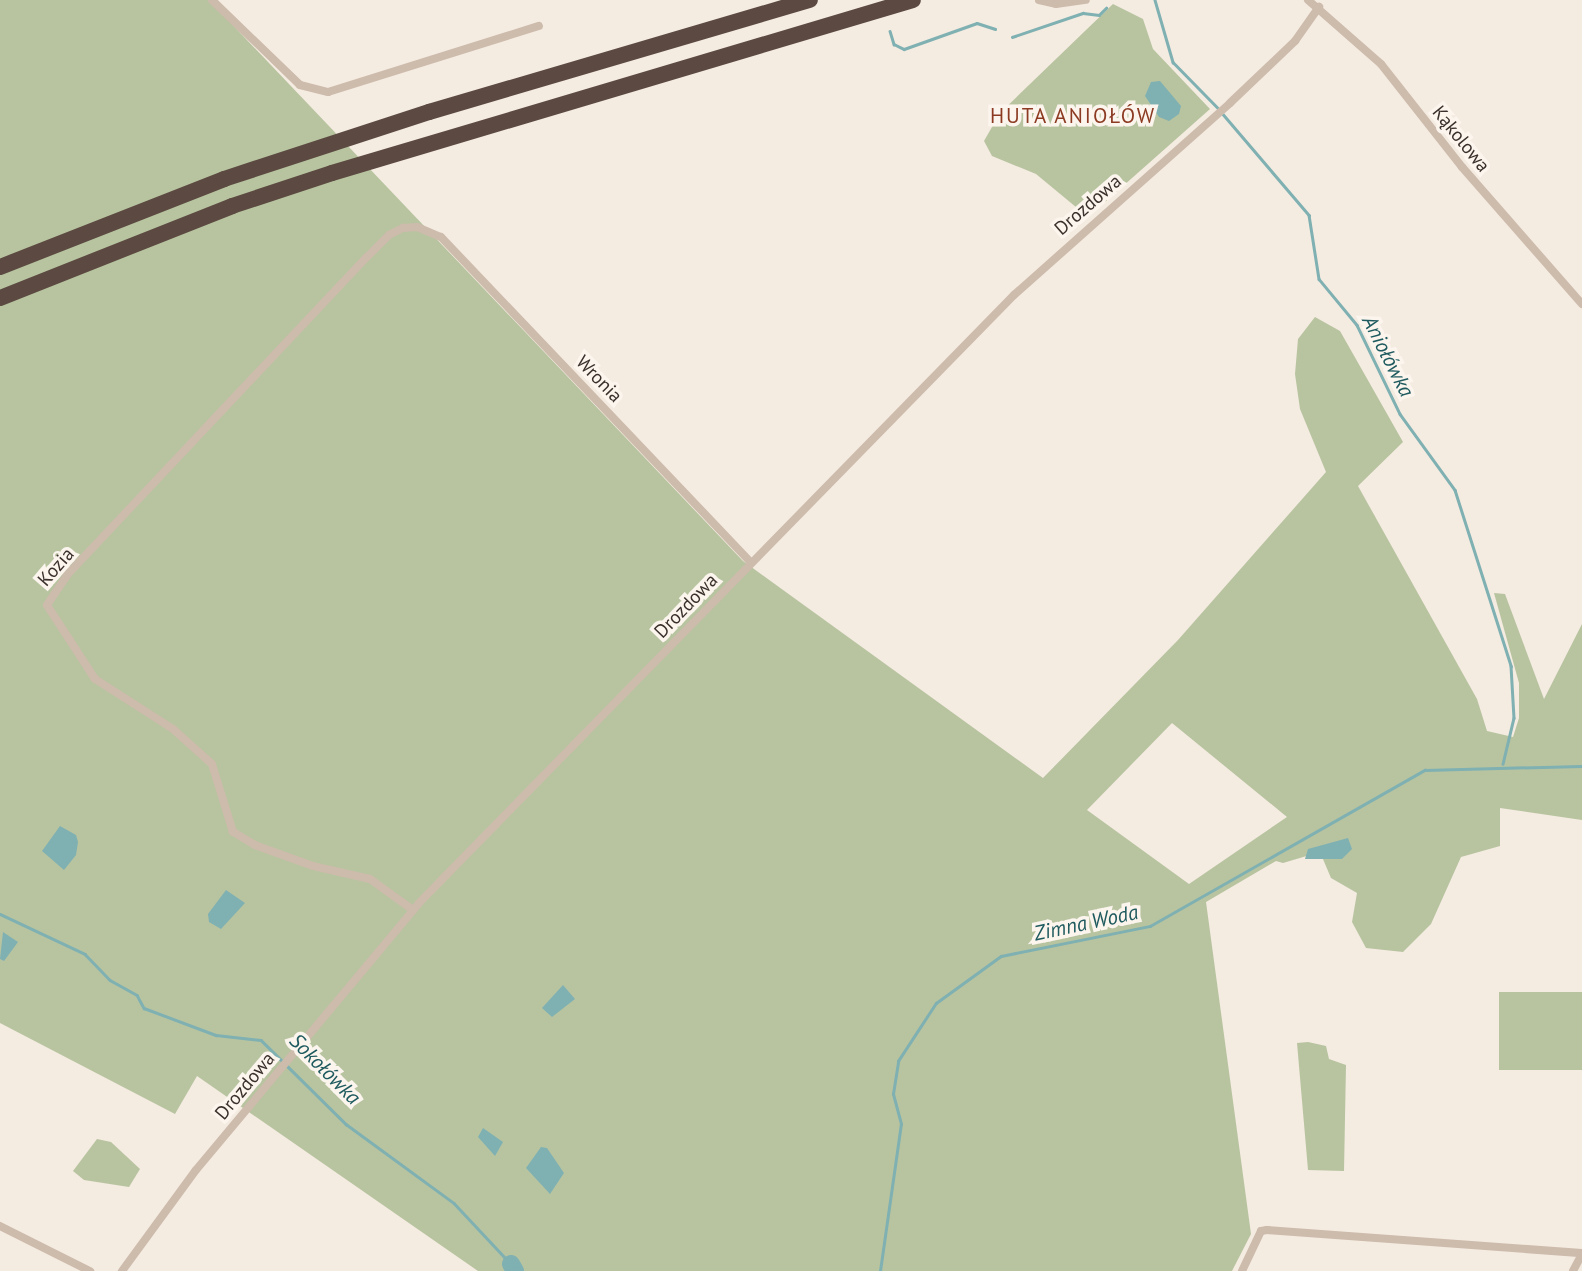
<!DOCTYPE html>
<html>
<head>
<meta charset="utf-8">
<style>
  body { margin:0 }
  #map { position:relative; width:1582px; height:1271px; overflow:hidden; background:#f4ebe1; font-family:"PT Sans",sans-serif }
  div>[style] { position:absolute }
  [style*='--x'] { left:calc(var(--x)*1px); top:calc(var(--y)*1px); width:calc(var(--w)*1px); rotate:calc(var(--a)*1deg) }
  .green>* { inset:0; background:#b8c4a0; transform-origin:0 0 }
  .water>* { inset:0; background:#7fb0b2 }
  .stream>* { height:2.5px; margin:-1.25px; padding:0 1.25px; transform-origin:1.25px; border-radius:1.25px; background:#7fb0b2 }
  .river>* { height:18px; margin:-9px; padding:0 9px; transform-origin:9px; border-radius:9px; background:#7fb0b2 }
  .street>* { height:8px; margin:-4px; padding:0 4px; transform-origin:4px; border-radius:4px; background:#cdbbac }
  .highway>* { height:16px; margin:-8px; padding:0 8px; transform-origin:8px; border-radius:8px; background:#5c4a42 }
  span { translate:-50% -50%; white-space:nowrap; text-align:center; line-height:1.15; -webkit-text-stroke:7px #fbf5ee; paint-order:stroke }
  .street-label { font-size:19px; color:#3b302b }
  .neighbourhood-label { font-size:21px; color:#8c3b22; letter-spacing:2px }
  .water-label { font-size:21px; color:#1f5a5e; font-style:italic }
</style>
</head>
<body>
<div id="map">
  <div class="green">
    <div style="clip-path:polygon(evenodd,0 0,209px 0,743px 561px,1043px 778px,1178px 640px,1326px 472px,1300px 409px,1295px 374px,1298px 339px,1315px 317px,1340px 331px,1403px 442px,1358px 486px,1477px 699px,1487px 731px,1513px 737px,1519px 718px,1519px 683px,1494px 593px,1505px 594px,1544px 699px,1582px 624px,1582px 820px,1500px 808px,1500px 846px,1461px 857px,1431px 924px,1403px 952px,1366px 948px,1352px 922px,1357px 893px,1331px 878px,1320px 852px,1283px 863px,1276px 861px,1206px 902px,1251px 1234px,1232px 1271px,478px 1271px,197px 1076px,175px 1114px,0 1023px,0 0,1172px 723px,1287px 817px,1189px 884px,1087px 810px,1172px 723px)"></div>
    <div style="clip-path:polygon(1113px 4px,1143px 19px,1153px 49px,1210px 109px,1088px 217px,1036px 174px,992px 156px,984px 141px,1000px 113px)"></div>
    <div style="left:1499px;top:992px;width:83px;height:78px"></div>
    <div style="clip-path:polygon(1308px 1042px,1326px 1046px,1329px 1059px,1346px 1065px,1344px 1171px,1308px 1170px,1297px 1043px)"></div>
    <div style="clip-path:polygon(97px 1139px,111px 1142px,140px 1169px,129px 1187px,84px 1180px,73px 1171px)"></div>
  </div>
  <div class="water">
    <div style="clip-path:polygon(1160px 81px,1181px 106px,1179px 114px,1169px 121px,1159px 117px,1145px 96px,1151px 82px)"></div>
    <div style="clip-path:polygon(60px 826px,76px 835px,78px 842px,76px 855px,64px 870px,42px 851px)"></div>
    <div style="clip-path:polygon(1348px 838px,1352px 849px,1342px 859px,1305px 859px,1308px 849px)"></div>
    <div style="clip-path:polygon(226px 890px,245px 903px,221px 929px,209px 922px,208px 914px)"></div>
    <div style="clip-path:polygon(3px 932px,18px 942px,4px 961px,0 959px)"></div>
    <div style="clip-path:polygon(563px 985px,575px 999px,552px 1017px,542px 1008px)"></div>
    <div style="clip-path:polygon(483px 1128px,503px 1142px,495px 1156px,478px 1137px)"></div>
    <div style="clip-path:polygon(541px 1147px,547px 1148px,564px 1173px,550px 1194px,526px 1168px)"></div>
  </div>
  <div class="stream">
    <div style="--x:1155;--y:0;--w:65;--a:73.8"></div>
    <div style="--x:1173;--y:62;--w:66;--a:45.6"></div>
    <div style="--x:890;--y:31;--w:14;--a:73"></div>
    <div style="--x:894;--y:44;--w:11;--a:27"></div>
    <div style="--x:904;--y:49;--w:77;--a:-19.6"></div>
    <div style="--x:977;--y:23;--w:19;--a:18"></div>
    <div style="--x:1012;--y:37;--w:75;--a:-18.7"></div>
    <div style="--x:1083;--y:13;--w:16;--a:7"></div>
    <div style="--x:1099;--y:15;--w:10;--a:-45"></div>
    <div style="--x:1223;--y:114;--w:133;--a:49.6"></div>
    <div style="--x:1309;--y:215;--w:65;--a:81.1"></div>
    <div style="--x:1319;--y:279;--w:60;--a:50.4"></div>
    <div style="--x:1357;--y:325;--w:99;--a:64.2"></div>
    <div style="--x:1400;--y:414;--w:94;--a:54.1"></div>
    <div style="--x:1455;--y:490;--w:185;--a:72.3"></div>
    <div style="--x:1511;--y:666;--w:52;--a:86.7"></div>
    <div style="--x:1514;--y:718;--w:47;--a:103.4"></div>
    <div style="--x:0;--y:914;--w:94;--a:25.2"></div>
    <div style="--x:85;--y:954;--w:36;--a:46"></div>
    <div style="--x:110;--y:980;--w:31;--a:29"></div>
    <div style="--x:137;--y:995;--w:15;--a:62"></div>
    <div style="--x:144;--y:1008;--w:77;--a:20.6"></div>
    <div style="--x:216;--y:1035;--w:45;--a:6.3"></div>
    <div style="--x:261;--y:1040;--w:120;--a:44.7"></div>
    <div style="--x:346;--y:1124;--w:134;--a:36.2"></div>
    <div style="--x:454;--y:1203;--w:83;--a:46.9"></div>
    <div style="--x:880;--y:1271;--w:148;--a:-81.9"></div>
    <div style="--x:901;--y:1124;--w:31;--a:-105"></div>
    <div style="--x:893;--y:1094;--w:33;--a:-81"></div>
    <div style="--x:898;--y:1061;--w:69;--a:-56.8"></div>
    <div style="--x:936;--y:1003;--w:80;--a:-35.9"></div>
    <div style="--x:1001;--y:956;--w:152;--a:-11.4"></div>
    <div style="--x:1150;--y:926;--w:316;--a:-29.6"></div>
    <div style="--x:1425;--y:770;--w:157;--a:-1.5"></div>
  </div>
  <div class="river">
    <div style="--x:511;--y:1264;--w:8;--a:60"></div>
  </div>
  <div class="street">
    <div style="--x:212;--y:0;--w:122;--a:44"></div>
    <div style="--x:300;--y:85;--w:29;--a:14"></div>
    <div style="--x:328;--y:92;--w:221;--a:-17.4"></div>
    <div style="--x:1039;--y:0;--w:17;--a:13"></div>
    <div style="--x:1056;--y:4;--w:30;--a:-8"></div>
    <div style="--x:1308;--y:0;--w:97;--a:41.2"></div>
    <div style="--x:1381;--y:64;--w:131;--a:51.8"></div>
    <div style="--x:1462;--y:167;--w:182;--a:48.8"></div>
    <div style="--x:413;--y:910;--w:53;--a:-144.2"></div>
    <div style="--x:370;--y:879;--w:58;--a:-167.2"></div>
    <div style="--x:313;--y:866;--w:62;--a:-160.1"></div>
    <div style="--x:255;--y:845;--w:26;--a:-149"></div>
    <div style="--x:233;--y:832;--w:71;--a:-107.2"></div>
    <div style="--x:212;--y:764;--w:52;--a:-138.1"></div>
    <div style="--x:173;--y:729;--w:93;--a:-147.3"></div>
    <div style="--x:95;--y:679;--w:88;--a:-123"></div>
    <div style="--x:47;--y:605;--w:36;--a:-56"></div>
    <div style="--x:67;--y:575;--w:437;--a:-46.7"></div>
    <div style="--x:367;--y:257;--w:31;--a:-45"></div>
    <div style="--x:389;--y:235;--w:16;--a:-27"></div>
    <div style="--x:403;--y:228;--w:14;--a:-4"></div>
    <div style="--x:417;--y:227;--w:26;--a:23"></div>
    <div style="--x:441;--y:237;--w:449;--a:46.4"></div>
    <div style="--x:0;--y:1226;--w:101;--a:26.6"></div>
    <div style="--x:122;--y:1271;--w:125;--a:-53.8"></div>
    <div style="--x:196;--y:1170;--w:348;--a:-50.1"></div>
    <div style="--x:419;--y:903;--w:851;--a:-45.62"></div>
    <div style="--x:1014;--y:295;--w:289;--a:-41.6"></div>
    <div style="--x:1230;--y:103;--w:90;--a:-43.6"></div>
    <div style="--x:1295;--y:41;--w:42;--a:-54.8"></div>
    <div style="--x:1242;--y:1271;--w:44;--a:-64.6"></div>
    <div style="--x:1261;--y:1231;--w:6;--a:-9"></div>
    <div style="--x:1267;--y:1230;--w:316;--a:4.2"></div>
    <div style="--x:1573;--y:1271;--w:19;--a:-62"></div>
  </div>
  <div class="highway">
    <div style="--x:0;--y:267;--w:241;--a:-21.4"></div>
    <div style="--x:224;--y:179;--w:216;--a:-18.1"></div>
    <div style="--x:429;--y:112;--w:397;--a:-16.4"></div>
    <div style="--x:0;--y:298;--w:250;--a:-21.6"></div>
    <div style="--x:232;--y:206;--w:105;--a:-18.3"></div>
    <div style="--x:332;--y:173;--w:606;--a:-16.58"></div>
  </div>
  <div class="street-label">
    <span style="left:1461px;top:139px;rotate:51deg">Kąkolowa</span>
    <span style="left:1088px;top:205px;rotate:-41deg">Drozdowa</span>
    <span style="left:599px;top:379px;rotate:46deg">Wronia</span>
    <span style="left:56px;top:567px;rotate:-49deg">Kozia</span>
    <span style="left:686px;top:606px;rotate:-46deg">Drozdowa</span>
    <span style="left:245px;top:1086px;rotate:-50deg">Drozdowa</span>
  </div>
  <div class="neighbourhood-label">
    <span style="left:1073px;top:116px">HUTA ANIOŁÓW</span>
  </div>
  <div class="water-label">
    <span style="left:1388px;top:356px;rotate:63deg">Aniołówka</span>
    <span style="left:1086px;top:923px;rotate:-12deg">Zimna Woda</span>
    <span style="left:325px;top:1069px;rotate:45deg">Sokołówka</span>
  </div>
</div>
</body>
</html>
